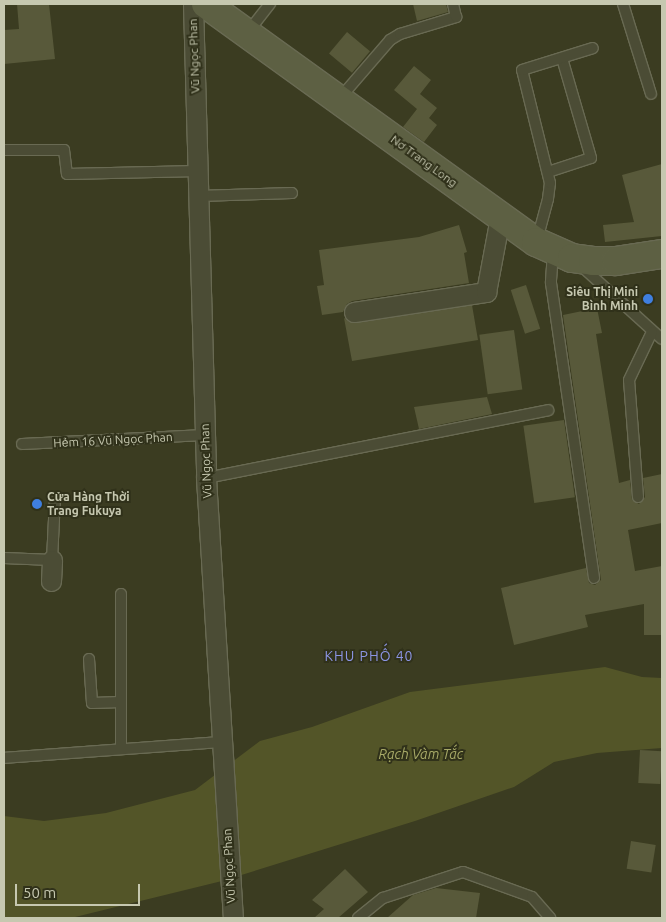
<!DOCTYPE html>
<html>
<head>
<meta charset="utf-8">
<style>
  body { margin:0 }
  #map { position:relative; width:666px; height:922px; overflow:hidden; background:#3b3c21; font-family:Ubuntu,sans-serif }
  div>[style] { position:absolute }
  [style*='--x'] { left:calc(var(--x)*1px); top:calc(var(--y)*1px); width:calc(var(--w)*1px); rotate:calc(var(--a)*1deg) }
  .water>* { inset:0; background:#535528 }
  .building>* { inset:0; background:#58593a; transform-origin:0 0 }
  .roads { filter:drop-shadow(1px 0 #696a53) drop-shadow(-1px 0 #696a53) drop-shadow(0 1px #696a53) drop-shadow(0 -1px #696a53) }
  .lane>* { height:10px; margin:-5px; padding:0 5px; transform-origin:5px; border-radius:5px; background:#4b4c35 }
  .street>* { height:19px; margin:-9.5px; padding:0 9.5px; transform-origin:9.5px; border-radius:9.5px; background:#4b4c35 }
  .secondary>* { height:28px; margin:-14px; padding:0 14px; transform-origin:14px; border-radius:14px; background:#5d6043 }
  .dots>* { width:14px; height:14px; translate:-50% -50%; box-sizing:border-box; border:2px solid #30311a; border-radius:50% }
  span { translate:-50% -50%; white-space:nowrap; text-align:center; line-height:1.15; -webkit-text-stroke:4px #30311a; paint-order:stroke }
  .street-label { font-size:12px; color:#c6c8b0 }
  .poi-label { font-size:12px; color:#c6c8b0; font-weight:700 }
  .right { translate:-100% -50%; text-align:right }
  .left { translate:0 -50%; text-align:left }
  .neighbourhood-label { font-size:14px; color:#8c95e4; letter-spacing:1px }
  .water-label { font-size:14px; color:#a7a967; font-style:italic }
  .frame { position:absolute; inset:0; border:5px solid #c6c8b0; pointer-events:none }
  .scale { position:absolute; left:15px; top:884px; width:125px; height:22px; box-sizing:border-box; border:2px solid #c6c8b0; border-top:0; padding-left:6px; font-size:15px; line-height:18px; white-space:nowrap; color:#c6c8b0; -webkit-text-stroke:4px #30311a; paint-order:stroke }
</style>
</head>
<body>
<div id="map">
  <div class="water">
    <div style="clip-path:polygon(605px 667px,642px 677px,662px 678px,662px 748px,597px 753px,554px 762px,514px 787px,415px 821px,222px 881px,71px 918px,4px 918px,4px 816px,44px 821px,106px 813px,195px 790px,260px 741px,312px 727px,410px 692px)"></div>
  </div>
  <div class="building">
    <div style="clip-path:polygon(17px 4px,49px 4px,55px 59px,4px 64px,4px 30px,19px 29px)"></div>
    <div style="clip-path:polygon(413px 4px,446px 4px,448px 12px,417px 21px)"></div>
    <div style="left:347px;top:32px;width:30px;height:28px;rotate:40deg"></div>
    <div style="clip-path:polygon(414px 66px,431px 80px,420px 94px,437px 108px,429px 118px,437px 125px,424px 142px,403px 127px,417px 109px,394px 90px)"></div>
    <div style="clip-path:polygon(662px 164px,662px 236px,605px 242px,603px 225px,634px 222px,622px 175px)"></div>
    <div style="clip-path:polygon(459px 225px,467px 252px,464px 253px,469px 283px,352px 301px,347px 304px,343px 312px,322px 315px,317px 286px,324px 285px,319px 250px,419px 237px)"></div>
    <div style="left:526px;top:285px;width:46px;height:16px;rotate:72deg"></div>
    <div style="clip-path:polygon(472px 305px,478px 340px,352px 361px,344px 318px,349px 322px,356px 323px)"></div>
    <div style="clip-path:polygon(597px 308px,602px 333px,596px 334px,619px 483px,630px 480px,632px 500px,639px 504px,645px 497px,643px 478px,662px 474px,662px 523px,628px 530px,635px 571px,662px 566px,662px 635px,644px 635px,644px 604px,585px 615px,588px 627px,514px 645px,501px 588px,586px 568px,589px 583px,595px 585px,601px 580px,563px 315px)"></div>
    <div style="left:514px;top:330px;width:60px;height:35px;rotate:82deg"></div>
    <div style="clip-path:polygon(487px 397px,492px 414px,419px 429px,414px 407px)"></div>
    <div style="left:564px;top:420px;width:78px;height:41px;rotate:82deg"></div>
    <div style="left:640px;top:750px;width:22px;height:33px;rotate:3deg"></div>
    <div style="left:631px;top:841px;width:25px;height:28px;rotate:9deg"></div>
    <div style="clip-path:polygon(345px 869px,368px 892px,338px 918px,314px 918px,324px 909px,312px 900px)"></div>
    <div style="clip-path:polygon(436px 888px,480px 893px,476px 918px,387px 918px,413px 895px)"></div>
  </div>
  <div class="roads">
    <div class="lane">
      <div style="--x:623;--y:4;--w:94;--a:72.7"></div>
      <div style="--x:248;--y:32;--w:36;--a:-52"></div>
      <div style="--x:340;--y:98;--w:77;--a:-49.2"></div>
      <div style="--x:390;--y:40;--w:12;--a:-31"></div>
      <div style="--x:400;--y:34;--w:59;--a:-16.9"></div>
      <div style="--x:456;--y:17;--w:13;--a:-103"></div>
      <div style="--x:4;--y:150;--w:60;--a:0"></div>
      <div style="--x:64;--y:150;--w:24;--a:83"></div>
      <div style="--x:67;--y:174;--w:131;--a:-1.3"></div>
      <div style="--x:548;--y:172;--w:45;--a:-18"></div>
      <div style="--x:591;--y:158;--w:104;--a:-106.2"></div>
      <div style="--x:198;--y:196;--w:94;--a:-1.8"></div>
      <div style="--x:537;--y:240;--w:42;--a:-75"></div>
      <div style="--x:548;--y:199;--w:16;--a:-83"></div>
      <div style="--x:550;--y:183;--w:116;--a:-103.9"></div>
      <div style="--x:522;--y:70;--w:74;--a:-17.2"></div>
      <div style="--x:553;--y:252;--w:31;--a:94"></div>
      <div style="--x:551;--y:283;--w:298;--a:81.7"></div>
      <div style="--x:580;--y:265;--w:110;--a:42.1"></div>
      <div style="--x:22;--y:444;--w:183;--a:-2.8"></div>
      <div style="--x:206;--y:478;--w:349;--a:-11.2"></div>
      <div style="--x:638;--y:497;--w:117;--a:-94.4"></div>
      <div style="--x:629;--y:380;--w:53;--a:-64.4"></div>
      <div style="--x:4;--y:558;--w:48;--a:2.4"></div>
      <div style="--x:52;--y:560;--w:62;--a:-87.2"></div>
      <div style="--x:89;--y:659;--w:44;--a:86.1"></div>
      <div style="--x:92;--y:703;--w:29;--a:-2"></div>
      <div style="--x:121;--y:749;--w:155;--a:-90"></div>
      <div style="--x:4;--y:758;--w:219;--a:-4.2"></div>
      <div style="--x:358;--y:918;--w:32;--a:-39"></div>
      <div style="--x:383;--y:898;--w:84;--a:-18"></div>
      <div style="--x:463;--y:872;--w:73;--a:19.9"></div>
      <div style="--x:532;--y:897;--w:28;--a:49"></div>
    </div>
    <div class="street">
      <div style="--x:193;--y:4;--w:474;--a:88.4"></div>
      <div style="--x:206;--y:478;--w:441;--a:86.5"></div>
      <div style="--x:354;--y:312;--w:134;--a:-8.6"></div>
      <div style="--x:486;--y:292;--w:76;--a:-79.4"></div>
      <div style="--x:51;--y:581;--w:21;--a:-87"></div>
    </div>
    <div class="secondary">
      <div style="--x:206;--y:4;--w:407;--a:35.8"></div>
      <div style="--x:536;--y:242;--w:39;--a:24"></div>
      <div style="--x:572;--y:258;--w:21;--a:8"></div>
      <div style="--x:593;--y:261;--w:23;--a:0"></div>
      <div style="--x:616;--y:261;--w:47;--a:-8.7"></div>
    </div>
  </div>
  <div class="dots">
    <div style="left:648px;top:299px;background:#3f7fe0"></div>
    <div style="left:37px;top:504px;background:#3f7fe0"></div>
  </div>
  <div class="street-label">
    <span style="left:194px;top:56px;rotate:-92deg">Vũ Ngọc Phan</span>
    <span style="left:424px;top:161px;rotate:36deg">Nơ Trang Long</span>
    <span style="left:113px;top:440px;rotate:-3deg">Hẻm 16 Vũ Ngọc Phan</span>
    <span style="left:206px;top:461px;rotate:-92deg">Vũ Ngọc Phan</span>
    <span style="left:229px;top:866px;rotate:-93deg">Vũ Ngọc Phan</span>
  </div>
  <div class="poi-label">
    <span class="right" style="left:638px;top:299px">Siêu Thị Mini<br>Bình Minh</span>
    <span class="left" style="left:47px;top:504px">Cửa Hàng Thời<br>Trang Fukuya</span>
  </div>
  <div class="neighbourhood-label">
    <span style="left:369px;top:656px">KHU PHỐ 40</span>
  </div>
  <div class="water-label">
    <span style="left:421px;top:754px">Rạch Vàm Tắc</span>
  </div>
  <div class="frame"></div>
  <div class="scale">50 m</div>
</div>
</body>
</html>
